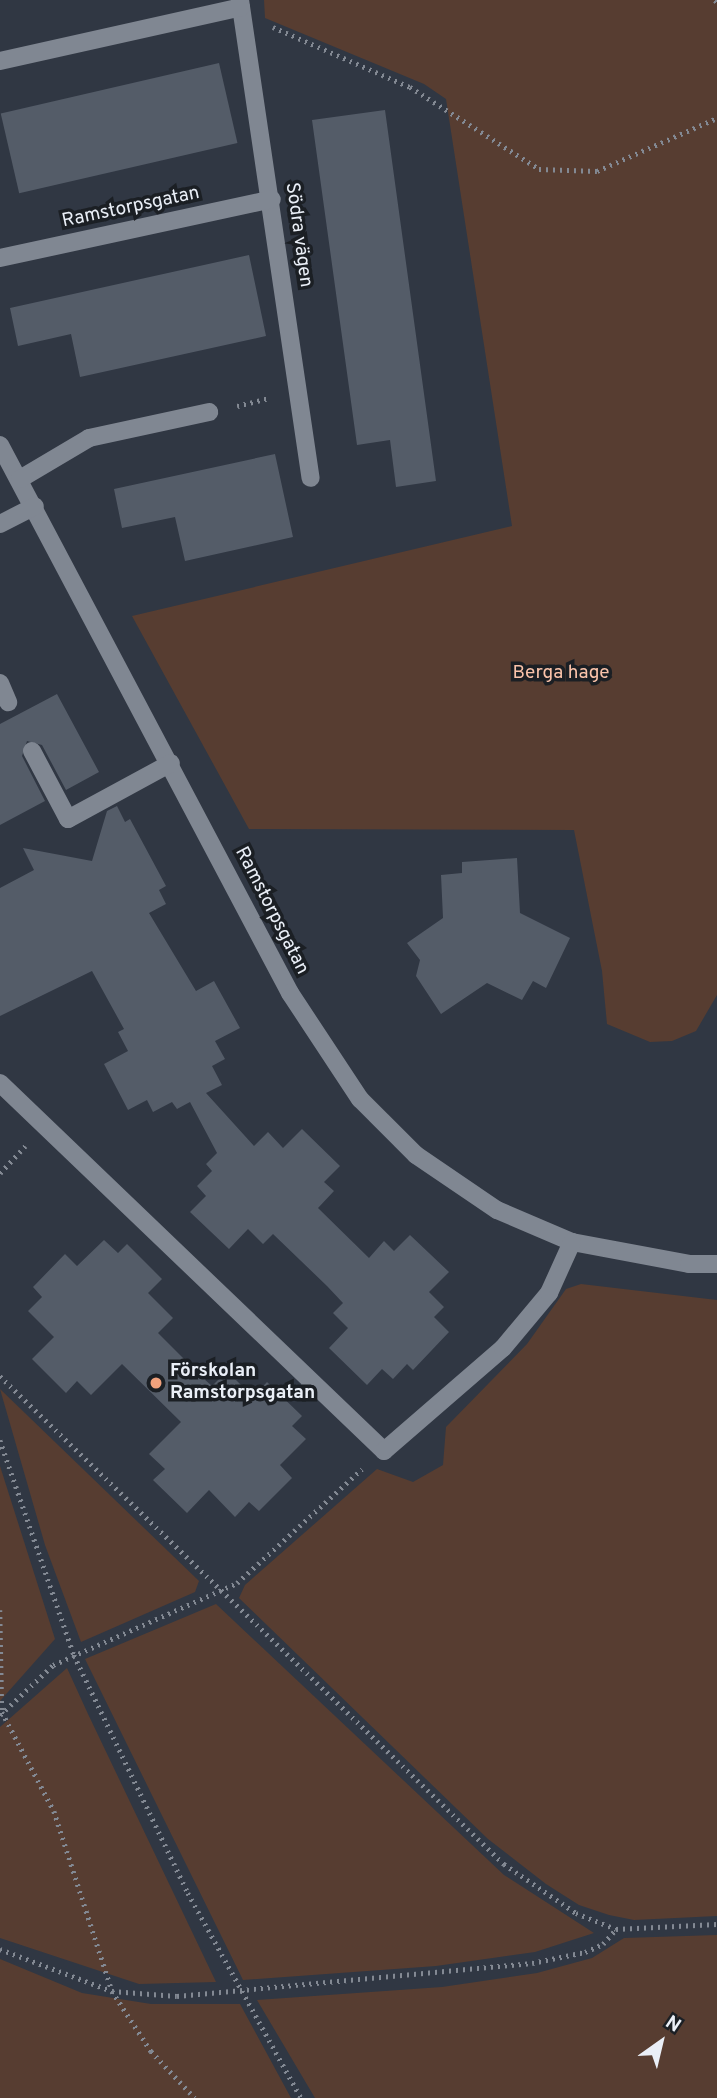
<!DOCTYPE html>
<html>
<head>
<meta charset="utf-8">
<style>
  body { margin:0 }
  #map { position:relative; width:717px; height:2098px; overflow:hidden; background:#303743; font-family:Overpass,sans-serif }
  div>[style] { position:absolute }
  [style*='--x'] { left:calc(var(--x)*1px); top:calc(var(--y)*1px); width:calc(var(--w)*1px); rotate:calc(var(--a)*1deg) }
  .green>* { inset:0; background:#573d31 }
  .building>* { inset:0; background:#545c68; transform-origin:0 0 }
  .path>* { height:4.5px; margin-top:-2.25px; transform-origin:0; background:repeating-linear-gradient(90deg,#838993 0 2px,transparent 0 7px) }
  .minor>* { height:18px; margin:-9px; padding:0 9px; transform-origin:9px; border-radius:9px; background:#808792 }
  .dots>* { width:19px; height:19px; translate:-50% -50%; box-sizing:border-box; border:4px solid #1b1f24; border-radius:50% }
  span { translate:-50% -50%; white-space:nowrap; text-align:center; line-height:1.15; -webkit-text-stroke:7px #1b1f24; paint-order:stroke }
  .street-label { font-size:19px; color:#eaeff7 }
  .park-label { font-size:19px; color:#fac3aa }
  .poi-label { font-size:19px; color:#eaeff7; font-weight:700 }
  .left { translate:0 -50%; text-align:left }
  .north { position:absolute; left:626px; top:2007px; width:70px; height:70px; -webkit-text-stroke:5px #1b1f24; paint-order:stroke; rotate:34deg; font-size:19px; font-weight:700; line-height:28px; text-align:center; color:#eaeff7 }
  .north::after { content:''; display:block; margin:auto; width:24px; height:32px; background:#eaeff7; clip-path:polygon(50% 0,100% 100%,50% 72%,0 100%) }
</style>
</head>
<body>
<div id="map">
  <div class="green">
    <div style="clip-path:polygon(264px 0,717px 0,717px 995px,696px 1031px,672px 1041px,650px 1042px,607px 1024px,602px 971px,574px 830px,249px 829px,132px 616px,512px 526px,446px 99px,424px 84px,265px 18px)"></div>
    <div style="clip-path:polygon(581px 1284px,717px 1300px,717px 1916px,634px 1920px,609px 1915px,579px 1905px,546px 1884px,488px 1839px,239px 1598px,245px 1585px,377px 1469px,413px 1482px,443px 1465px,446px 1427px,527px 1344px,566px 1289px)"></div>
    <div style="clip-path:polygon(0 1389px,199px 1581px,195px 1592px,81px 1642px,45px 1545px)"></div>
    <div style="clip-path:polygon(0 1466px,55px 1639px,0 1701px)"></div>
    <div style="clip-path:polygon(216px 1604px,504px 1875px,594px 1933px,535px 1952px,436px 1966px,243px 1980px,85px 1659px)"></div>
    <div style="clip-path:polygon(67px 1668px,88px 1714px,216px 1982px,139px 1984px,0 1938px,0 1727px)"></div>
    <div style="clip-path:polygon(717px 1935px,717px 2098px,315px 2098px,257px 2000px,442px 1987px,537px 1973px,592px 1958px,624px 1938px)"></div>
    <div style="clip-path:polygon(0 1959px,82px 1993px,151px 2004px,240px 2004px,291px 2098px,0 2098px)"></div>
  </div>
  <div class="building">
    <div style="left:219px;top:63px;width:82px;height:224px;rotate:77deg"></div>
    <div style="clip-path:polygon(385px 110px,436px 481px,396px 487px,390px 440px,357px 445px,312px 120px)"></div>
    <div style="clip-path:polygon(249px 255px,266px 336px,80px 377px,71px 334px,18px 346px,10px 308px)"></div>
    <div style="clip-path:polygon(275px 454px,293px 537px,185px 561px,175px 517px,122px 528px,114px 489px)"></div>
    <div style="clip-path:polygon(57px 694px,99px 772px,66px 790px,42px 745px,27px 741px,22px 756px,45px 801px,0 825px,0 724px)"></div>
    <div style="clip-path:polygon(117px 806px,125px 822px,130px 819px,166px 886px,159px 890px,166px 904px,149px 913px,196px 991px,214px 981px,240px 1028px,215px 1041px,225px 1059px,212px 1066px,222px 1085px,206px 1093px,254px 1146px,268px 1132px,283px 1148px,302px 1129px,340px 1166px,324px 1182px,334px 1191px,318px 1208px,369px 1258px,384px 1241px,394px 1251px,410px 1235px,449px 1272px,429px 1292px,444px 1307px,434px 1317px,449px 1332px,413px 1370px,407px 1364px,393px 1379px,382px 1369px,367px 1385px,329px 1348px,348px 1328px,333px 1313px,343px 1303px,327px 1286px,273px 1234px,263px 1244px,248px 1229px,229px 1249px,190px 1212px,206px 1196px,197px 1186px,212px 1171px,206px 1164px,217px 1153px,190px 1102px,177px 1109px,172px 1102px,153px 1112px,147px 1100px,128px 1110px,104px 1064px,128px 1051px,118px 1032px,124px 1029px,92px 971px,0 1016px,0 888px,34px 870px,23px 848px,92px 861px,107px 811px)"></div>
    <div style="clip-path:polygon(517px 858px,520px 913px,570px 938px,546px 988px,533px 981px,522px 1000px,487px 983px,441px 1014px,416px 976px,420px 960px,407px 943px,443px 918px,441px 875px,462px 873px,462px 862px)"></div>
    <div style="clip-path:polygon(104px 1240px,118px 1253px,127px 1244px,162px 1279px,148px 1293px,173px 1318px,158px 1333px,203px 1378px,212px 1386px,227px 1371px,253px 1397px,267px 1382px,302px 1416px,292px 1426px,306px 1439px,280px 1465px,292px 1478px,259px 1511px,249px 1502px,235px 1517px,209px 1490px,187px 1513px,153px 1480px,165px 1469px,149px 1454px,181px 1422px,122px 1364px,91px 1395px,77px 1381px,66px 1393px,32px 1359px,54px 1337px,28px 1311px,42px 1297px,33px 1287px,65px 1254px,77px 1266px)"></div>
  </div>
  <div class="path">
    <div style="--x:715;--y:0;--w:3;--a:45"></div>
    <div style="--x:273;--y:27;--w:150;--a:23.7"></div>
    <div style="--x:410;--y:87;--w:153;--a:32.4"></div>
    <div style="--x:539;--y:169;--w:58;--a:2"></div>
    <div style="--x:597;--y:171;--w:131;--a:-23.8"></div>
    <div style="--x:237;--y:406;--w:33;--a:-14"></div>
    <div style="--x:0;--y:1173;--w:37;--a:-47"></div>
    <div style="--x:0;--y:1376;--w:702;--a:44.08"></div>
    <div style="--x:504;--y:1864;--w:87;--a:34.2"></div>
    <div style="--x:576;--y:1913;--w:43;--a:21.8"></div>
    <div style="--x:0;--y:1440;--w:227;--a:71"></div>
    <div style="--x:74;--y:1655;--w:264;--a:64.4"></div>
    <div style="--x:188;--y:1893;--w:234;--a:61.1"></div>
    <div style="--x:0;--y:1610;--w:102;--a:88.9"></div>
    <div style="--x:2;--y:1712;--w:112;--a:62.3"></div>
    <div style="--x:54;--y:1811;--w:189;--a:72.1"></div>
    <div style="--x:112;--y:1991;--w:72;--a:57"></div>
    <div style="--x:151;--y:2051;--w:64;--a:46.9"></div>
    <div style="--x:0;--y:1715;--w:73;--a:-43.3"></div>
    <div style="--x:53;--y:1665;--w:201;--a:-24"></div>
    <div style="--x:237;--y:1583;--w:169;--a:-42.4"></div>
    <div style="--x:0;--y:1949;--w:120;--a:20.6"></div>
    <div style="--x:112;--y:1991;--w:65;--a:4.4"></div>
    <div style="--x:177;--y:1996;--w:357;--a:-5.3"></div>
    <div style="--x:532;--y:1963;--w:54;--a:-11.7"></div>
    <div style="--x:585;--y:1952;--w:20;--a:-24"></div>
    <div style="--x:603;--y:1944;--w:20;--a:-49"></div>
    <div style="--x:616;--y:1929;--w:101;--a:-2.8"></div>
  </div>
  <div class="minor">
    <div style="--x:240;--y:0;--w:483;--a:81.6"></div>
    <div style="--x:0;--y:61;--w:247;--a:-12.6"></div>
    <div style="--x:0;--y:258;--w:278;--a:-12.2"></div>
    <div style="--x:0;--y:445;--w:620;--a:62.11"></div>
    <div style="--x:290;--y:993;--w:127;--a:56.6"></div>
    <div style="--x:360;--y:1099;--w:79;--a:45"></div>
    <div style="--x:416;--y:1155;--w:98;--a:34.2"></div>
    <div style="--x:497;--y:1210;--w:82;--a:23.1"></div>
    <div style="--x:572;--y:1242;--w:119;--a:10.6"></div>
    <div style="--x:689;--y:1264;--w:28;--a:0"></div>
    <div style="--x:20;--y:479;--w:80;--a:-30.7"></div>
    <div style="--x:89;--y:438;--w:123;--a:-12.2"></div>
    <div style="--x:0;--y:524;--w:39;--a:-27"></div>
    <div style="--x:0;--y:683;--w:21;--a:67"></div>
    <div style="--x:32;--y:751;--w:77;--a:62.1"></div>
    <div style="--x:68;--y:819;--w:117;--a:-28.5"></div>
    <div style="--x:0;--y:1083;--w:532;--a:43.78"></div>
    <div style="--x:384;--y:1451;--w:157;--a:-40.9"></div>
    <div style="--x:503;--y:1348;--w:72;--a:-50.1"></div>
    <div style="--x:549;--y:1293;--w:56;--a:-65.7"></div>
  </div>
  <div class="dots">
    <div style="left:156px;top:1383px;background:#f1a17c"></div>
  </div>
  <div class="street-label">
    <span style="left:131px;top:208px;rotate:-12deg">Ramstorpsgatan</span>
    <span style="left:298px;top:235px;rotate:82deg">Södra vägen</span>
    <span style="left:271px;top:911px;rotate:63deg">Ramstorpsgatan</span>
  </div>
  <div class="park-label">
    <span style="left:561px;top:674px">Berga hage</span>
  </div>
  <div class="poi-label">
    <span class="left" style="left:170px;top:1383px">Förskolan<br>Ramstorpsgatan</span>
  </div>
  <div class="north">N</div>
</div>
</body>
</html>
